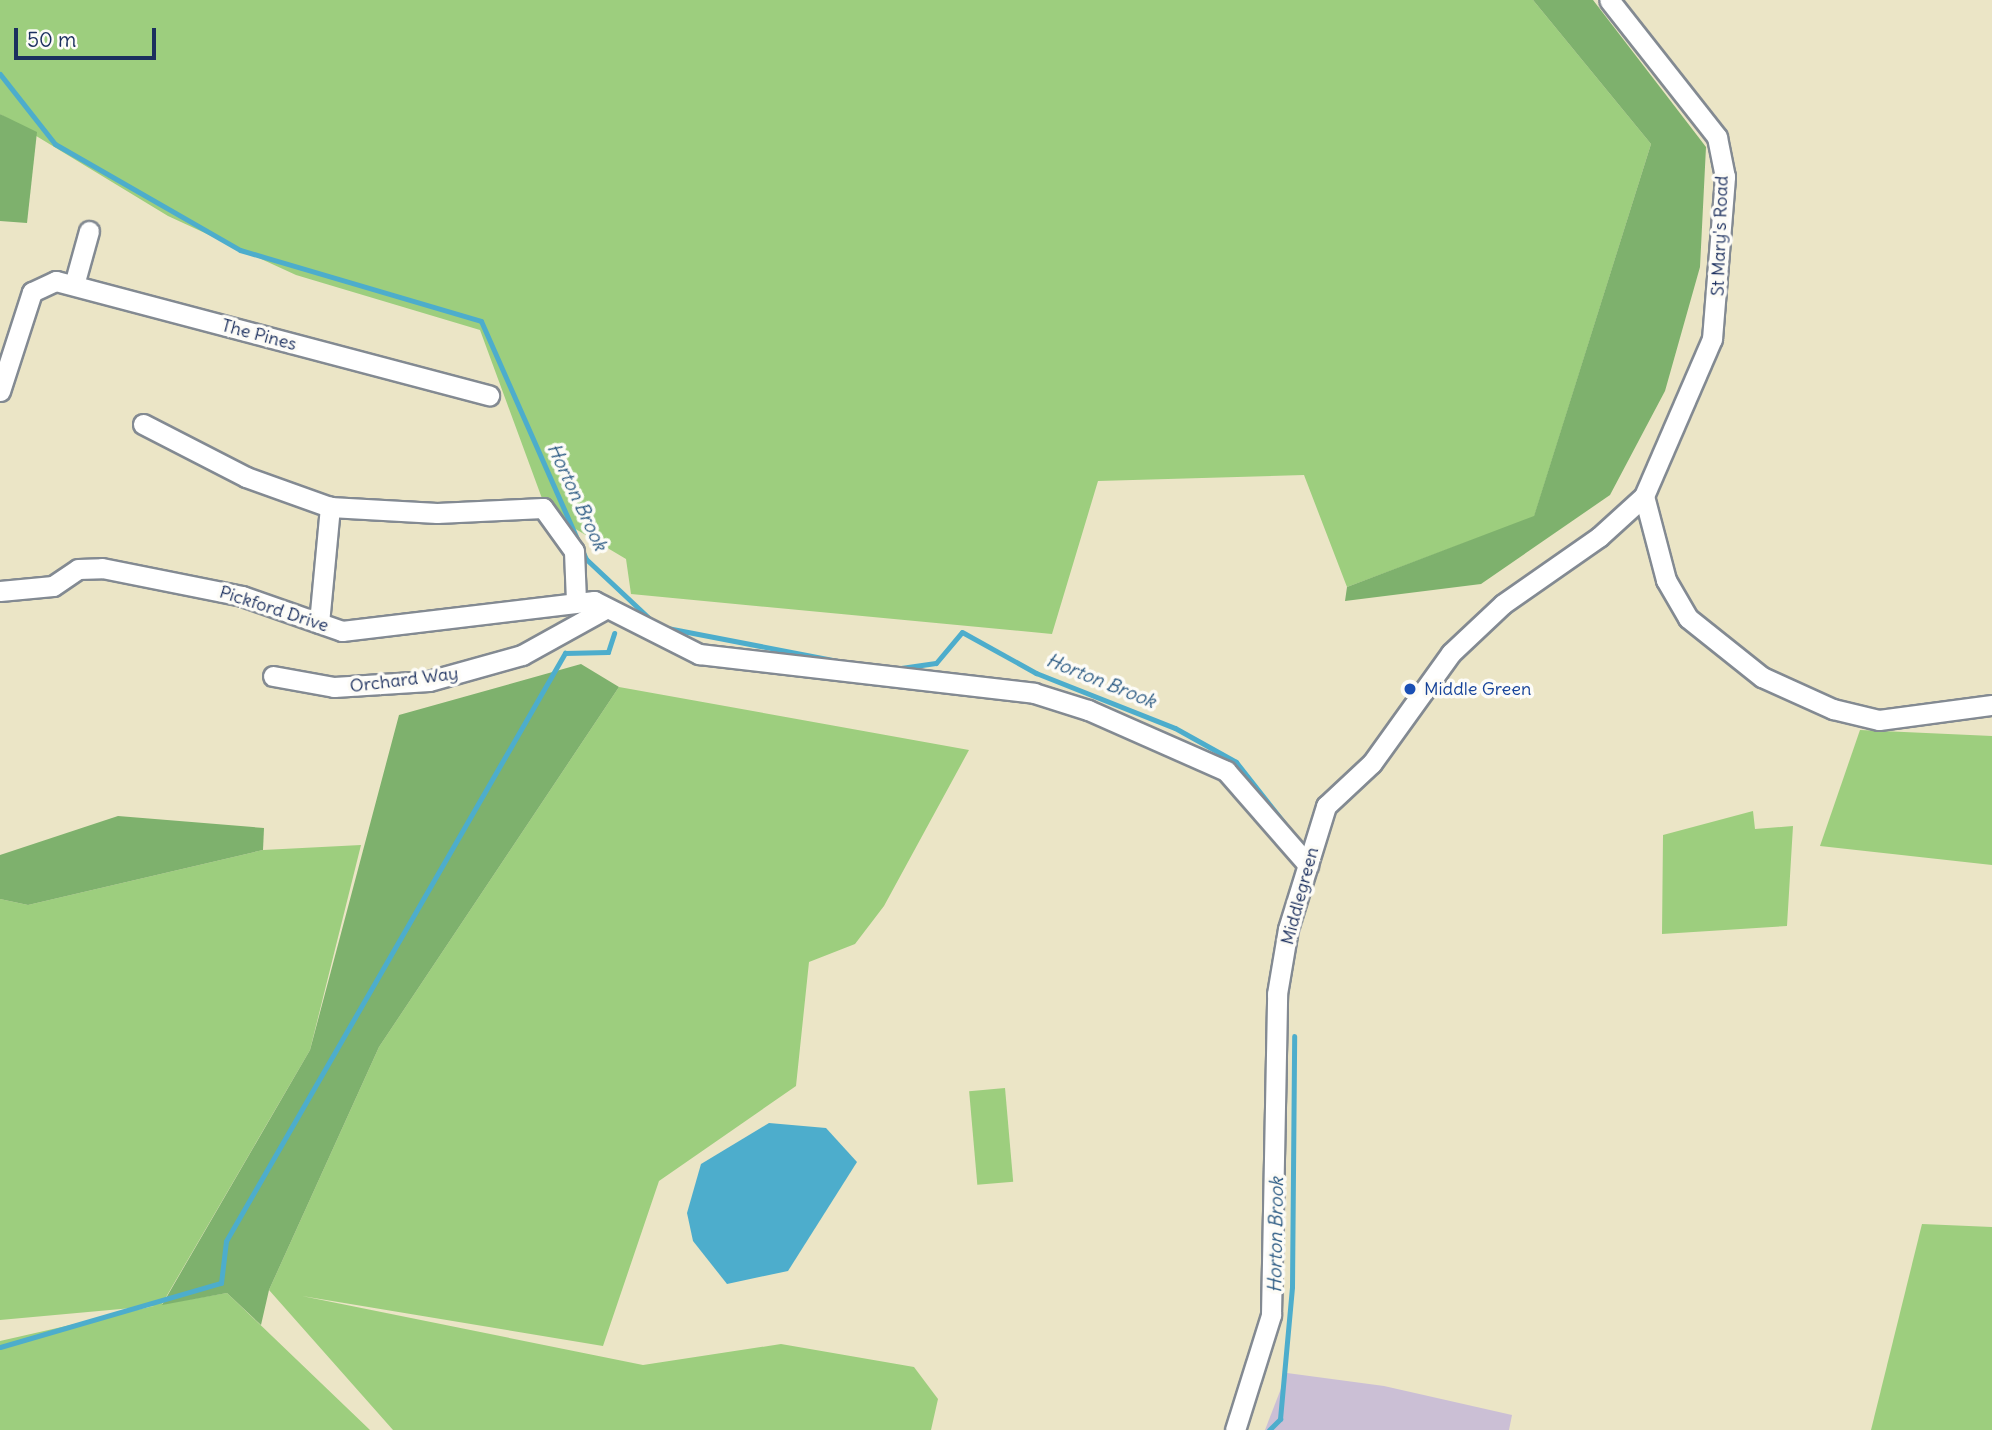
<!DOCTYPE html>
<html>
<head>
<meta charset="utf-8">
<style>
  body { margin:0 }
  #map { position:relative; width:1992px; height:1430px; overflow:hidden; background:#ebe5c6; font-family:Delius,sans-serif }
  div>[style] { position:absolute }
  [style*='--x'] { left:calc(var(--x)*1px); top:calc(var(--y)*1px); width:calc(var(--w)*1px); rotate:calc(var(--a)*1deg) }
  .industrial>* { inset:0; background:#cbbfd5 }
  .green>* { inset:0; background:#9dce7e; transform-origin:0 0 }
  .forest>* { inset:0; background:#7eb16d }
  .water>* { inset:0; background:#4dadcc }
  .stream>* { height:5px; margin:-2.5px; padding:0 2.5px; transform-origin:2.5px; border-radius:2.5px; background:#4dadcc }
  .roads { filter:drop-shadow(2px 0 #838a92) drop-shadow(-2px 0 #838a92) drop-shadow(0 2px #838a92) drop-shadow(0 -2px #838a92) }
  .minor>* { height:19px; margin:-9.5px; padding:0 9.5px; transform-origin:9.5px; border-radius:9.5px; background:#fff }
  .dots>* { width:19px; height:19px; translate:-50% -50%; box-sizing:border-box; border:4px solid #fdfcf7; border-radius:50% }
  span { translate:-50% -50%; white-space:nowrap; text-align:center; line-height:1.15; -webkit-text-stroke:7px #fdfcf7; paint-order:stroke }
  .street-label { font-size:18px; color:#1b2f5e }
  .transit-label { font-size:18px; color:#164399 }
  .left { translate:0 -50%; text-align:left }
  .water-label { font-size:19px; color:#2c5b84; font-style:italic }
  .scale { position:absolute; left:14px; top:28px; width:142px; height:32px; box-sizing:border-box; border:4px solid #1b2f5e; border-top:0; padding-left:9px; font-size:21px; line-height:24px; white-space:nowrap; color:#1b2f5e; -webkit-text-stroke:5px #fdfcf7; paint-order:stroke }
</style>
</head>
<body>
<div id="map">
  <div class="industrial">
    <div style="clip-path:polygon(1287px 1373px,1384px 1386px,1512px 1415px,1509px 1430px,1265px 1430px)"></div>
  </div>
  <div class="green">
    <div style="clip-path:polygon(0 0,1533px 0,1651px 144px,1534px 517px,1347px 587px,1304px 475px,1098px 481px,1052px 634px,631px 594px,626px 559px,547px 512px,480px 330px,296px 275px,168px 216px,0 114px)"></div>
    <div style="clip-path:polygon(619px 687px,969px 750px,884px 906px,855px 944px,809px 962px,796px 1086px,659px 1181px,603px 1346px,302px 1296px,643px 1365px,781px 1344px,914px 1367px,938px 1399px,931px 1430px,393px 1430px,269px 1290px,379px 1047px)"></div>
    <div style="clip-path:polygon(1860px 730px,1992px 736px,1992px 865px,1820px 846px)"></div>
    <div style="clip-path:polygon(1753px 811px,1755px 829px,1793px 826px,1787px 926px,1662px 934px,1663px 835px)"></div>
    <div style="clip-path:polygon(361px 845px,310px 1050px,162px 1304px,227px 1293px,370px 1430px,0 1430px,0 1341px,154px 1306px,0 1320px,0 899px,28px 905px,263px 850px)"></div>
    <div style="left:1005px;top:1088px;width:94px;height:36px;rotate:85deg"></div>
    <div style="clip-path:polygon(1922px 1224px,1992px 1227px,1992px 1430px,1871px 1430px)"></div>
  </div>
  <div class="forest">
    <div style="clip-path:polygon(1533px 0,1593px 0,1706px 147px,1700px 267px,1665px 391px,1610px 495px,1481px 584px,1345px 601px,1347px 587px,1534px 516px,1651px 144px)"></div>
    <div style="clip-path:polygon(0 114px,37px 132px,27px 223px,0 221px)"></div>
    <div style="clip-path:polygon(581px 664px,619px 687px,379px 1047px,269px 1290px,261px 1325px,227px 1293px,162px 1305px,310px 1050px,399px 715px)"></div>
    <div style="clip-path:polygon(118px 816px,264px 828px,263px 850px,28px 905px,0 899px,0 855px)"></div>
  </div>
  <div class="water">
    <div style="clip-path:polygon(769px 1123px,826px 1128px,857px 1162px,788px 1271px,727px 1284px,693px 1241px,687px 1213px,701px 1164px)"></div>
  </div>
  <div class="stream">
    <div style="--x:0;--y:74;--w:89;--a:51.8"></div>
    <div style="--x:55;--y:144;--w:213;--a:29.8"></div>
    <div style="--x:240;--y:250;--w:251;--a:16.4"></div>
    <div style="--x:481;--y:321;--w:260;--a:66.2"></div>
    <div style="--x:586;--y:559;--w:91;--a:43.2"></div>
    <div style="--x:667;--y:628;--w:175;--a:10.9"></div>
    <div style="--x:894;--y:669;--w:42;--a:-8.1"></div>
    <div style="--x:936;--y:663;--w:40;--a:-50"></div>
    <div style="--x:962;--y:632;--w:85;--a:29"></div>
    <div style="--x:1036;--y:673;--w:149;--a:21.6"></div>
    <div style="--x:1175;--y:728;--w:70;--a:29.1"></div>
    <div style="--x:1236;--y:762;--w:79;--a:51.7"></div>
    <div style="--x:0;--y:1347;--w:230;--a:-16.2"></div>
    <div style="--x:221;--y:1283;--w:42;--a:-83.2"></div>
    <div style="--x:226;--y:1241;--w:679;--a:-60.04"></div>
    <div style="--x:565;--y:653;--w:43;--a:-1.3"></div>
    <div style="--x:608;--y:652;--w:20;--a:-72"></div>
    <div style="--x:1269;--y:1430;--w:16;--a:-45"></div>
    <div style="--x:1280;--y:1419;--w:133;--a:-84.8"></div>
    <div style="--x:1292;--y:1287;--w:251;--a:-89.5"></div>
  </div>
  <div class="roads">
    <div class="minor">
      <div style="--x:74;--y:285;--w:56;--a:-74.5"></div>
      <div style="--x:0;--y:391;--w:104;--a:-72.1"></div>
      <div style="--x:32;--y:292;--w:26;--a:-25"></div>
      <div style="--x:56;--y:281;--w:448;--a:14.8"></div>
      <div style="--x:143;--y:424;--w:116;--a:27.2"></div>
      <div style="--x:246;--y:477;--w:89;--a:19.7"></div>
      <div style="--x:330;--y:507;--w:107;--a:3.2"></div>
      <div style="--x:437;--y:513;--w:106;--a:-2.7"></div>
      <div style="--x:543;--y:508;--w:53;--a:54.2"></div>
      <div style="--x:574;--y:551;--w:50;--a:87.7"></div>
      <div style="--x:1644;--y:496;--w:87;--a:75.3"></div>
      <div style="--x:1666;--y:580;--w:44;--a:59.9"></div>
      <div style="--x:1688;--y:618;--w:95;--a:38.6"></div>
      <div style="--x:1762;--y:677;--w:78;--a:24.3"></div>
      <div style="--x:1833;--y:709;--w:47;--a:13.4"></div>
      <div style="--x:1879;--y:720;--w:114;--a:-7.6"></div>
      <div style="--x:0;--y:591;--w:53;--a:-5.4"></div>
      <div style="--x:53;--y:586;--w:30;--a:-34"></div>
      <div style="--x:78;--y:569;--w:24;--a:-2"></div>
      <div style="--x:102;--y:568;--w:143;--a:11.3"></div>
      <div style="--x:242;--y:596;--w:106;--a:19.3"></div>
      <div style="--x:342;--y:631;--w:254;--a:-6.8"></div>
      <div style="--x:594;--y:601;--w:118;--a:26.8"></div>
      <div style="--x:699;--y:654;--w:337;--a:6.6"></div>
      <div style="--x:1034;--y:693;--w:57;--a:17.5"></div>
      <div style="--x:1088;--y:710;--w:151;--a:23.8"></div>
      <div style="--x:1226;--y:771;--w:125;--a:48.9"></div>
      <div style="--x:319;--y:623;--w:117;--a:-84.6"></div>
      <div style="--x:273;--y:676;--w:62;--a:10.2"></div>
      <div style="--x:334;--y:687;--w:95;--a:-3.6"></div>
      <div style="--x:429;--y:681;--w:97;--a:-15.6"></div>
      <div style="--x:522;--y:655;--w:95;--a:-29"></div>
      <div style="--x:1235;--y:1430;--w:121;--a:-72.6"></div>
      <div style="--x:1271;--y:1315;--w:321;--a:-88.9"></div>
      <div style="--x:1277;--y:994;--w:66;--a:-80.4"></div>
      <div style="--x:1288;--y:929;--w:129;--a:-72.8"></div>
      <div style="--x:1326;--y:806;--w:63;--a:-43.1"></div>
      <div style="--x:1372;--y:763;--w:135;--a:-54.3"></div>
      <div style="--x:1451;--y:653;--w:71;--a:-43.3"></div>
      <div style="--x:1503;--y:604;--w:117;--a:-34.9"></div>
      <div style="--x:1599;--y:537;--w:61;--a:-42.3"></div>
      <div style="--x:1644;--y:496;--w:171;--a:-66.6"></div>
      <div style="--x:1712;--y:339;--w:163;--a:-85.4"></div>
      <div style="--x:1725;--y:177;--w:41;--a:-101.3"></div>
      <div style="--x:1717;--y:137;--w:174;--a:-128.2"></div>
    </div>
  </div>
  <div class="dots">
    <div style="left:1410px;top:689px;background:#1a4fb4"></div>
  </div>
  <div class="street-label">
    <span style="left:1720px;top:236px;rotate:-88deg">St Mary's Road</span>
    <span style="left:259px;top:335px;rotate:15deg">The Pines</span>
    <span style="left:274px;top:609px;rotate:18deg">Pickford Drive</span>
    <span style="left:404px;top:680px;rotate:-7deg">Orchard Way</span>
    <span style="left:1300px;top:896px;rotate:-75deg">Middlegreen</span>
  </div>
  <div class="transit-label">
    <span class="left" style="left:1424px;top:689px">Middle Green</span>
  </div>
  <div class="water-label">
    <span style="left:577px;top:497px;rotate:65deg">Horton Brook</span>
    <span style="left:1101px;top:681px;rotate:22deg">Horton Brook</span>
    <span style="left:1276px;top:1235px;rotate:-89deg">Horton Brook</span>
  </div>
  <div class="scale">50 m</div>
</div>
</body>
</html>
